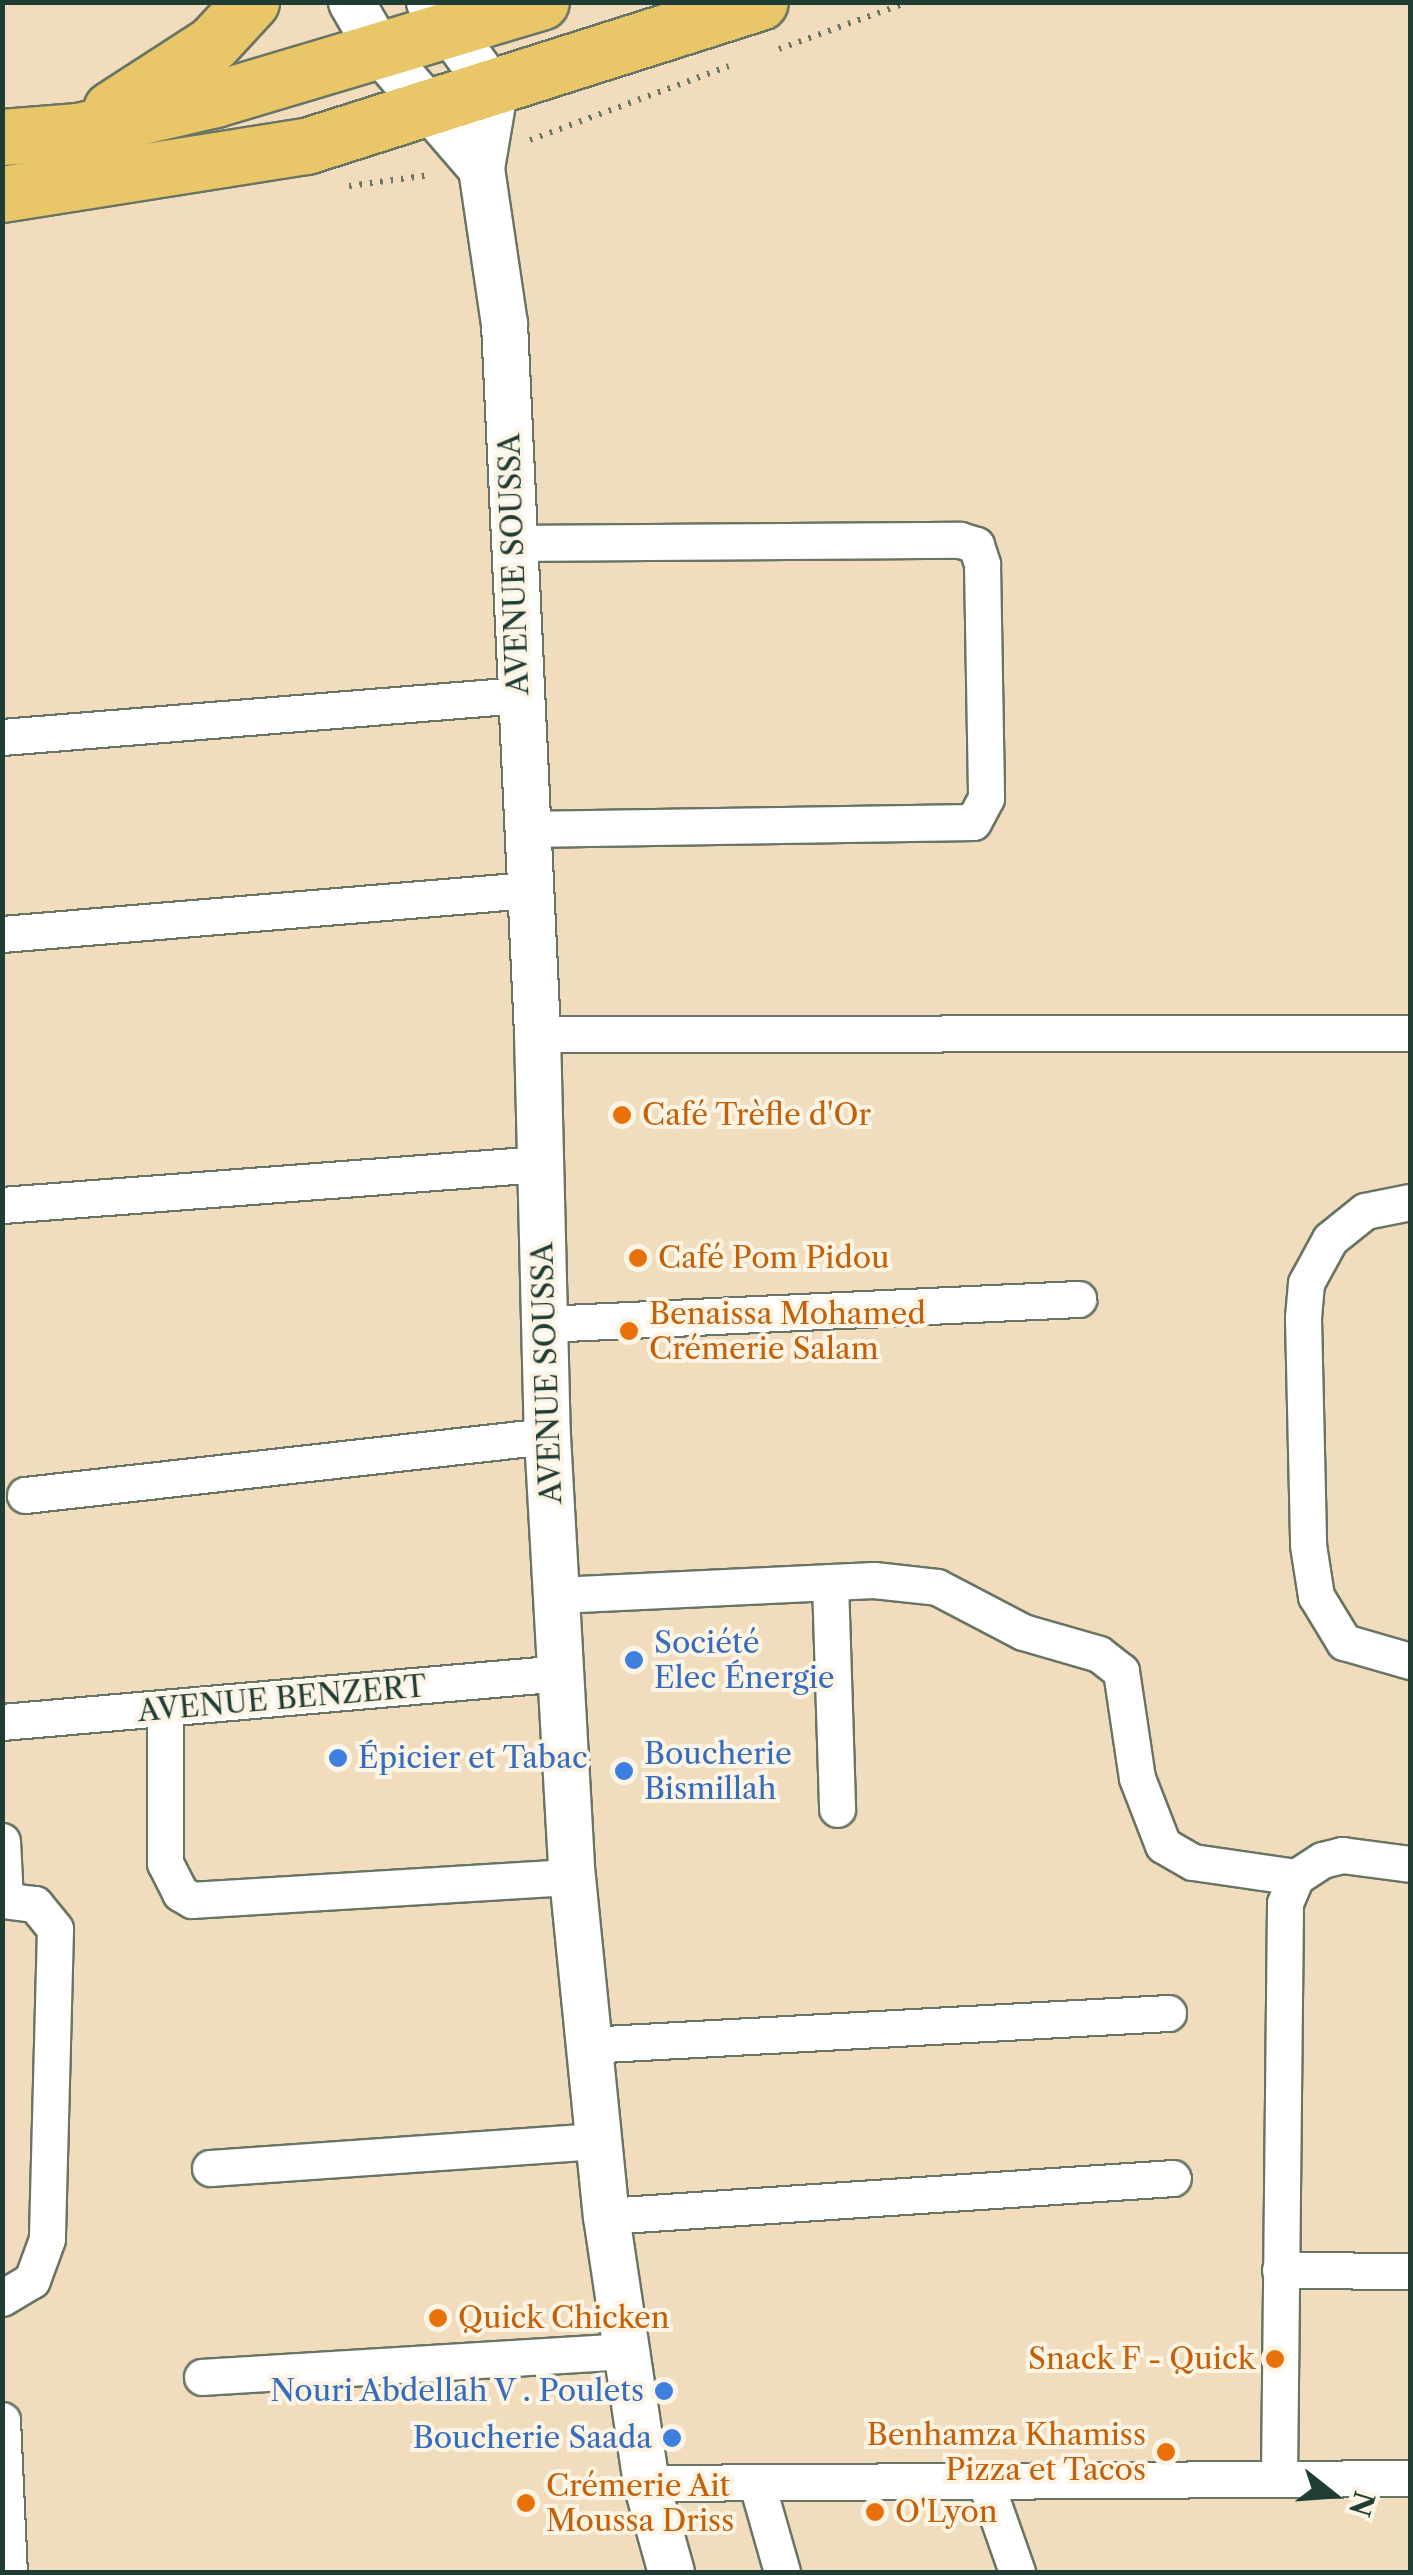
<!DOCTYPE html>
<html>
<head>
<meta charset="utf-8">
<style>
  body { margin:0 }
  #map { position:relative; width:1413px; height:2575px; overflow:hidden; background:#f1ddbd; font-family:"Libre Caslon Text",serif }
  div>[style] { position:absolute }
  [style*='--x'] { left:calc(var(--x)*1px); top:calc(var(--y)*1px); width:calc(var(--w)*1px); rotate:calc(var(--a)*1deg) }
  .path>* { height:6px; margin-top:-3px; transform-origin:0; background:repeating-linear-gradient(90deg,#687564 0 2.5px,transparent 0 10.5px) }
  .roads { filter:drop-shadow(2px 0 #687564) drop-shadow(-2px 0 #687564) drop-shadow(0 2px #687564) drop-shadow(0 -2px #687564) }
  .minor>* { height:35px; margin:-17.5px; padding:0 17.5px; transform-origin:17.5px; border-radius:17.5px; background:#fff }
  .tertiary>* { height:45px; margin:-22.5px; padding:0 22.5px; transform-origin:22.5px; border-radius:22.5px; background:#fff }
  .primary>* { height:55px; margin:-27.5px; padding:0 27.5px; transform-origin:27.5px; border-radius:27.5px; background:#e9c769 }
  .dots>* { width:28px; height:28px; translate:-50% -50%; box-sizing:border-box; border:5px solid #fcf5e5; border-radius:50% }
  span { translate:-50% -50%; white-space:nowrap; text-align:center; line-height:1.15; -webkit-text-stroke:8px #fcf5e5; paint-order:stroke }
  .street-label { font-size:30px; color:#1f3d34 }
  .food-label { font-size:30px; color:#c56008 }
  .left { translate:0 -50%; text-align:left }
  .right { translate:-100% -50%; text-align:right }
  .shop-label { font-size:30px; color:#366cbe }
  .frame { position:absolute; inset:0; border:5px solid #1f3d34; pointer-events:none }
  .north { position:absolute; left:1283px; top:2445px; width:100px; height:100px; -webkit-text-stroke:8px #fcf5e5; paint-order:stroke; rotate:107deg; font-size:28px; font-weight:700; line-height:40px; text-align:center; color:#1f3d34 }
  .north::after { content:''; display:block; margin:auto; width:35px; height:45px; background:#1f3d34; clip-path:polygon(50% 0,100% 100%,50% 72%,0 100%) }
</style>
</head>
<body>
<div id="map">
  <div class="path">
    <div style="--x:779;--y:49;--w:137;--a:-20"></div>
    <div style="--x:530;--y:140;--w:212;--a:-20.4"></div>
    <div style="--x:349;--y:186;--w:82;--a:-7.7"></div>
  </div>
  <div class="roads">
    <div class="minor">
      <div style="--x:510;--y:543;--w:450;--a:-0.4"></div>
      <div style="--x:960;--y:540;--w:17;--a:17"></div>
      <div style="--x:976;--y:545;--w:20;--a:72"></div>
      <div style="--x:982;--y:564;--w:234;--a:89"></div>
      <div style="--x:986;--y:798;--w:27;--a:118"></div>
      <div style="--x:973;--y:822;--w:447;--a:179.1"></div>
      <div style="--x:2;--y:737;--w:519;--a:-4.64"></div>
      <div style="--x:2;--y:934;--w:528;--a:-4.78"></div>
      <div style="--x:537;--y:1034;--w:873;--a:-0.07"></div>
      <div style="--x:1410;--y:1202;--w:46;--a:168.7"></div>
      <div style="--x:1365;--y:1211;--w:45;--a:141.3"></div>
      <div style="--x:1330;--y:1239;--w:50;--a:118.6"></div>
      <div style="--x:1306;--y:1283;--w:35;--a:95"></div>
      <div style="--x:1303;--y:1318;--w:227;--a:88.7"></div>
      <div style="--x:1308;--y:1545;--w:52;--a:81.1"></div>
      <div style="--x:1316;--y:1596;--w:54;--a:58.7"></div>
      <div style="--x:1344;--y:1642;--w:69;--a:16.1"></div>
      <div style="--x:2;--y:1205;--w:540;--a:-4.36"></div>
      <div style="--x:544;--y:1324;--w:535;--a:-2.68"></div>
      <div style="--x:25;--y:1495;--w:525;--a:-6.45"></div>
      <div style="--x:830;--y:1582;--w:227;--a:88.2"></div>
      <div style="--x:557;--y:1595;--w:317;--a:-2.7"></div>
      <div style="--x:874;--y:1580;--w:63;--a:6.3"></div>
      <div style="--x:937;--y:1587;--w:97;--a:27.6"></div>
      <div style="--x:1023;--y:1632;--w:79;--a:16.1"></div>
      <div style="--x:1099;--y:1654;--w:28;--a:38"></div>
      <div style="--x:1121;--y:1671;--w:108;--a:81.5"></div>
      <div style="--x:1137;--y:1778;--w:72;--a:68.8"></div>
      <div style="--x:1163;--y:1845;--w:34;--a:30"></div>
      <div style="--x:1193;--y:1862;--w:104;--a:8.3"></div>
      <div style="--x:165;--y:1711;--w:152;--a:90"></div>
      <div style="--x:165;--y:1863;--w:34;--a:63"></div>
      <div style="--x:180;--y:1893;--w:14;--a:30"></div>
      <div style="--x:192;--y:1900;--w:381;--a:-3.5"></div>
      <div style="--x:2;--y:1722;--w:562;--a:-5"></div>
      <div style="--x:2;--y:1841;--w:59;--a:87.1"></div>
      <div style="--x:2;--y:1900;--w:33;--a:7"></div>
      <div style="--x:35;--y:1904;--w:32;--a:51"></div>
      <div style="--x:55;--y:1929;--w:310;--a:91.5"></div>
      <div style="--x:47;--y:2239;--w:44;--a:110.1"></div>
      <div style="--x:32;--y:2280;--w:35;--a:149"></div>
      <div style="--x:587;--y:2045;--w:582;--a:-3.15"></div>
      <div style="--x:210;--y:2168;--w:388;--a:-4"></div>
      <div style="--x:606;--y:2216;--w:568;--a:-3.83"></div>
      <div style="--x:1280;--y:2270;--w:130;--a:0.4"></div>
      <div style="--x:202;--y:2377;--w:425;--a:-3.5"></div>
      <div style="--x:2;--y:2420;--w:152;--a:87.4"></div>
      <div style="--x:1279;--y:2478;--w:575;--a:-89.4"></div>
      <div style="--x:1285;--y:1903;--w:28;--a:-67"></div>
      <div style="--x:1296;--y:1877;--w:31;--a:-33"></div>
      <div style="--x:1322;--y:1860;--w:21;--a:-14"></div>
      <div style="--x:1342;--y:1855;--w:69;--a:7.5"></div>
      <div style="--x:985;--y:2481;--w:96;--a:70.6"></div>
      <div style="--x:646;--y:2483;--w:764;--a:-0.37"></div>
      <div style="--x:757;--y:2484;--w:91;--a:74.1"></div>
    </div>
    <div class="tertiary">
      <div style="--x:351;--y:2;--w:56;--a:59.7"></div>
      <div style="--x:379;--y:50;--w:156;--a:49.2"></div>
      <div style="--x:429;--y:2;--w:110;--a:53.9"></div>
      <div style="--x:494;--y:91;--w:78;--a:99.6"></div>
      <div style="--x:481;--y:168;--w:157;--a:81.6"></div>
      <div style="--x:504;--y:323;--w:712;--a:87.34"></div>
      <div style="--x:537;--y:1034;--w:402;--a:88.6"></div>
      <div style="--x:547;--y:1436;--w:442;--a:86.8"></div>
      <div style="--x:572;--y:1877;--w:341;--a:84.3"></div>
      <div style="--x:606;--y:2216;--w:270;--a:81.5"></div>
      <div style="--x:646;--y:2483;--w:92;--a:74.3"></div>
    </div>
    <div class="primary">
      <div style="--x:111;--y:109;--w:121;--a:-32.9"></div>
      <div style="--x:213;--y:43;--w:56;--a:-47.2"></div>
      <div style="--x:2;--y:137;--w:76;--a:-4.5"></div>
      <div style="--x:78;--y:131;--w:141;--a:-13.1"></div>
      <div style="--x:215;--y:99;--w:340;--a:-16.6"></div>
      <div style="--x:2;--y:194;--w:308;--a:-9"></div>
      <div style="--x:306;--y:146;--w:476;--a:-17.6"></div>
    </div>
  </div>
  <div class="dots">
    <div style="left:622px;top:1115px;background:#e8710a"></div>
    <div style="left:638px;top:1258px;background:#e8710a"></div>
    <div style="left:629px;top:1331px;background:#e8710a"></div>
    <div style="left:634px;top:1660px;background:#3f7fe0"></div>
    <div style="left:338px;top:1758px;background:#3f7fe0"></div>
    <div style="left:624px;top:1771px;background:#3f7fe0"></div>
    <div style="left:438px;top:2318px;background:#e8710a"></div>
    <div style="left:1275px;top:2359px;background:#e8710a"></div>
    <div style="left:664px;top:2391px;background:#3f7fe0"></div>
    <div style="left:672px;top:2438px;background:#3f7fe0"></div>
    <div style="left:1166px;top:2452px;background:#e8710a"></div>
    <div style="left:526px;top:2503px;background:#e8710a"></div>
    <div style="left:875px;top:2512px;background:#e8710a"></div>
  </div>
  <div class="street-label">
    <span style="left:514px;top:564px;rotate:-92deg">AVENUE SOUSSA</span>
    <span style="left:547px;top:1373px;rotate:-92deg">AVENUE SOUSSA</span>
    <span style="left:282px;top:1699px;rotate:-5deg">AVENUE BENZERT</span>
  </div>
  <div class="food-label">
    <span class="left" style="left:642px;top:1115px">Café Trèfle d'Or</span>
    <span class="left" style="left:658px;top:1258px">Café Pom Pidou</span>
    <span class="left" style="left:649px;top:1331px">Benaissa Mohamed<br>Crémerie Salam</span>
    <span class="left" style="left:458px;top:2318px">Quick Chicken</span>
    <span class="right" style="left:1255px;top:2359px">Snack F - Quick</span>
    <span class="right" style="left:1146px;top:2452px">Benhamza Khamiss<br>Pizza et Tacos</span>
    <span class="left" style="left:546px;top:2503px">Crémerie Ait<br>Moussa Driss</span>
    <span class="left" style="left:895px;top:2512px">O'Lyon</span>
  </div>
  <div class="shop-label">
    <span class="left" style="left:654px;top:1660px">Société<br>Elec Énergie</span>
    <span class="left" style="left:644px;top:1771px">Boucherie<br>Bismillah</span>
    <span class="left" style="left:358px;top:1758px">Épicier et Tabac</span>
    <span class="right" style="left:644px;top:2391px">Nouri Abdellah V . Poulets</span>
    <span class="right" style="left:652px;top:2438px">Boucherie Saada</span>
  </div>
  <div class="frame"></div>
  <div class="north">N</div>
</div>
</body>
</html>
